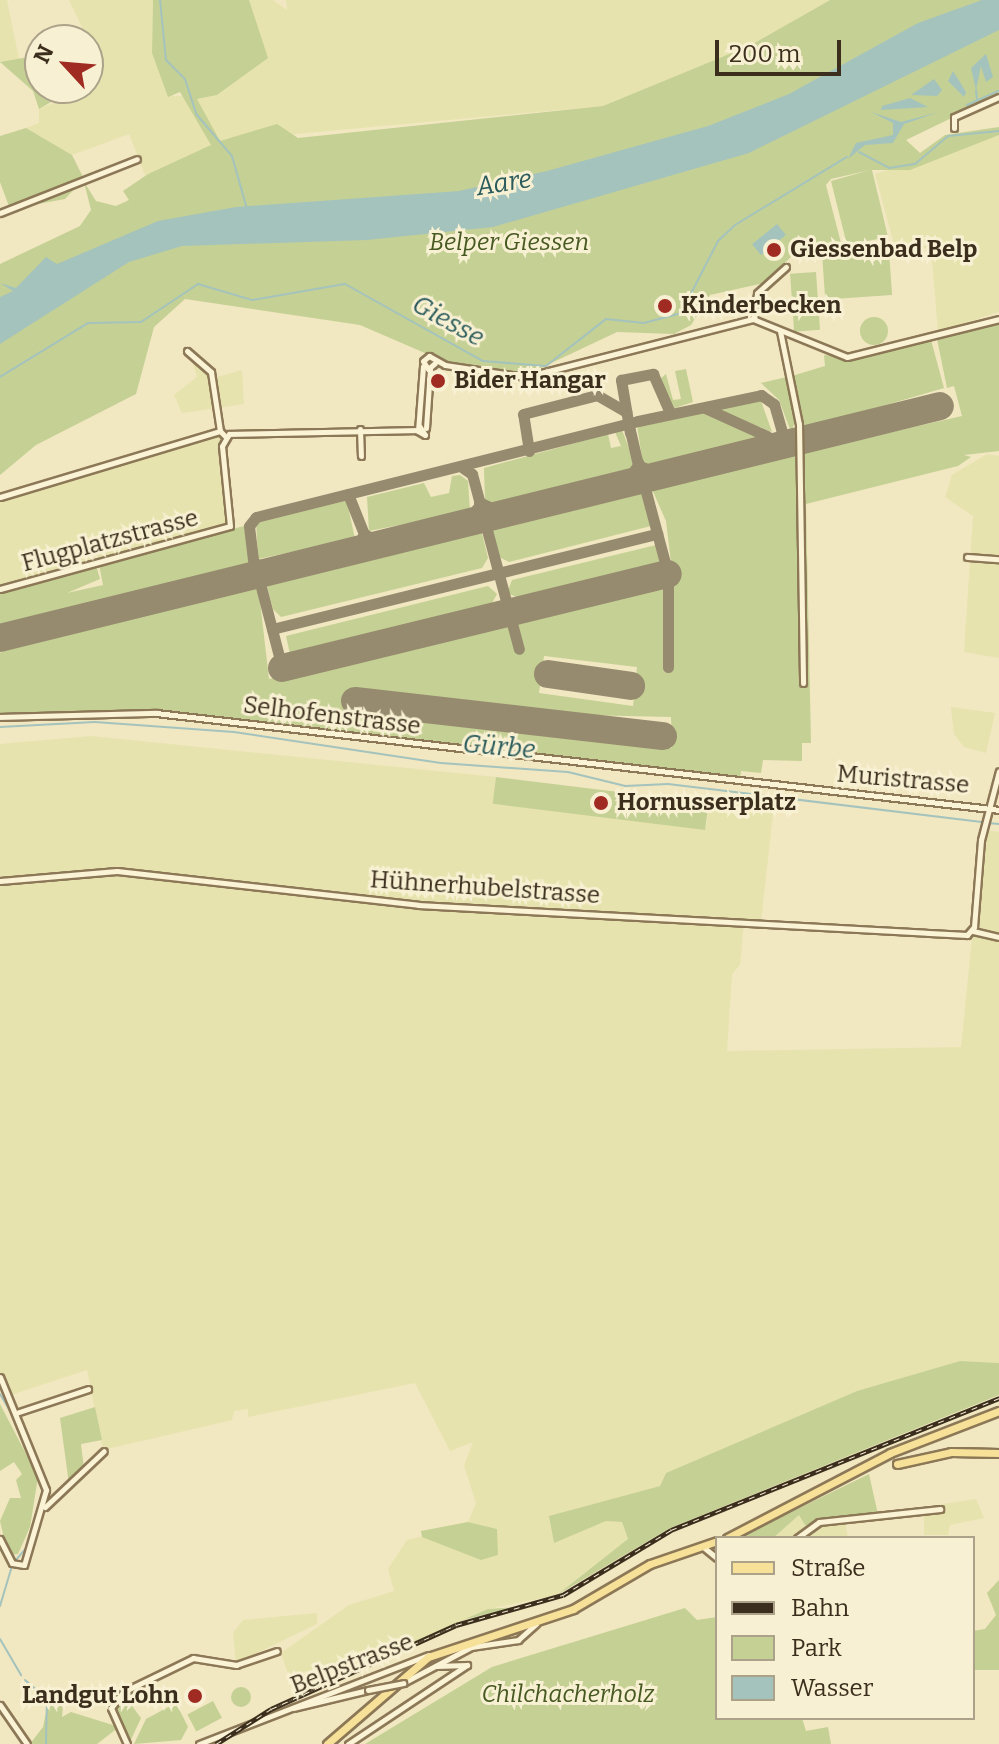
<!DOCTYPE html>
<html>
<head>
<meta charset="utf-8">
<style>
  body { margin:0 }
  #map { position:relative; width:999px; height:1744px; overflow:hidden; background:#f1e7c1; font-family:Bitter,serif }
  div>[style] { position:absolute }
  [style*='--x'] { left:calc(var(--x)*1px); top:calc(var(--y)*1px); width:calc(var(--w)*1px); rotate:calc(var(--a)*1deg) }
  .farmland>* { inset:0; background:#e7e3ae }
  .green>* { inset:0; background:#c5d094; transform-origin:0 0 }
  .round { border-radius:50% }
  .water>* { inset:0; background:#a4c3bd; transform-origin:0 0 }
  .stream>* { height:2px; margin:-1px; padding:0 1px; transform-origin:1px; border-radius:1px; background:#a4c3bd }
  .taxiway>* { height:11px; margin:-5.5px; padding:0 5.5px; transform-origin:5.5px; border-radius:5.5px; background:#968a6f }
  .runway>* { height:28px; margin:-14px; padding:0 14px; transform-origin:14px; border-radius:14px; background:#968a6f }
  .roads { filter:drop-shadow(2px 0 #8c7857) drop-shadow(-2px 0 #8c7857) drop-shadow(0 2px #8c7857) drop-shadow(0 -2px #8c7857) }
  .minor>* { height:5px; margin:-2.5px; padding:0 2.5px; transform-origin:2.5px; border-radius:2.5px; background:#fbf3d5 }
  .major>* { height:7px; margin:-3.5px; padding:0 3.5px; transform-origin:3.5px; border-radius:3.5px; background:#f7e097 }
  .rail>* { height:5px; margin-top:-2.5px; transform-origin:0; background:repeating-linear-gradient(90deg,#f8f0d2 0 6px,#3b2e1d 0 12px); box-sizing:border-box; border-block:2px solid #3b2e1d }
  .bridges { filter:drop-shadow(2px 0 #8c7857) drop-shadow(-2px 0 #8c7857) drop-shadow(0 2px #8c7857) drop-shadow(0 -2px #8c7857) }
  .minor-bridge>* { height:5px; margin:-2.5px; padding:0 2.5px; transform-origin:2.5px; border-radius:2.5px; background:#fbf3d5 }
  .dots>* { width:22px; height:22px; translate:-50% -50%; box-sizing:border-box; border:4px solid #f8f0d2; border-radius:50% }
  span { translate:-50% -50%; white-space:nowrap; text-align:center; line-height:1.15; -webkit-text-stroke:6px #f8f0d2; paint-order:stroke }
  .park-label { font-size:24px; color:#475922; font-style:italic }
  .poi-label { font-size:24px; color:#3b2e1d; font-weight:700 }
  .left { translate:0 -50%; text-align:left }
  .right { translate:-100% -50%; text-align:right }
  .street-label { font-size:24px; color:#3b2e1d }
  .water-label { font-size:26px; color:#2b5b5c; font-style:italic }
  .legend { position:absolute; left:715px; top:1536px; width:260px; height:184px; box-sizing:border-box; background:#f8f0d2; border:2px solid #aca28a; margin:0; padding:10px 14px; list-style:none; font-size:24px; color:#3b2e1d }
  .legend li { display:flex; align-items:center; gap:16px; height:40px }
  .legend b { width:40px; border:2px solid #aca28a }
  .north { position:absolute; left:24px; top:24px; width:80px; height:80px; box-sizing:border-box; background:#f8f0d2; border:2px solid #aca28a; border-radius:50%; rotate:296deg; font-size:22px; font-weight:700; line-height:32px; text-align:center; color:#3b2e1d }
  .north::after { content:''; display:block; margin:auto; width:28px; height:36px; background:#a02b23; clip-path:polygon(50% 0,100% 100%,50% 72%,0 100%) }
  .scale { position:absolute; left:715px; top:40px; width:126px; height:36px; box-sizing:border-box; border:4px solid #3b2e1d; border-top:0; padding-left:10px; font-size:24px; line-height:28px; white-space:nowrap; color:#3b2e1d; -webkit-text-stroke:6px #f8f0d2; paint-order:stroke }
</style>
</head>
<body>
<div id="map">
  <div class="farmland">
    <div style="clip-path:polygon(0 0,7px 0,19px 59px,0 62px)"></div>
    <div style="clip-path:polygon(69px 0,153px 0,152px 53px,173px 96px,184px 96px,212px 145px,145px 175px,129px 134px,72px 155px,26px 128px,39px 123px,39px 109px,88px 88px,88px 40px)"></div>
    <div style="clip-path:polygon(249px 0,273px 0,287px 10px,286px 0,830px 0,751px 45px,603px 106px,219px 141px,197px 99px,217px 95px,265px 60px)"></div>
    <div style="clip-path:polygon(999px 135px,999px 312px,938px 331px,931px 249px,894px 244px,875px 174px)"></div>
    <div style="clip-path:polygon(199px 357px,213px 378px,242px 370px,244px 404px,182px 413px,174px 395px,197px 377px,193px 364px)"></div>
    <div style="clip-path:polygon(220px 434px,229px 524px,100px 560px,94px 551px,87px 564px,0 587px,0 498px)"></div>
    <div style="clip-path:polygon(987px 454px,999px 456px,999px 658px,964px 652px,973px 516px,945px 497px,952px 475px)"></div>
    <div style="clip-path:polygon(951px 707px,995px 713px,986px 753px,964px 747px,954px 734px)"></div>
    <div style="clip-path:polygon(91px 736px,496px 777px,494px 804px,706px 828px,709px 802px,774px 804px,761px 922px,744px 922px,740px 965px,732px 974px,727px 1051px,961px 1047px,983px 830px,999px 832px,999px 1363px,960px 1361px,857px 1391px,666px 1473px,660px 1486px,550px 1516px,554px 1542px,606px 1521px,622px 1522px,628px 1540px,557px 1595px,488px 1609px,353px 1673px,341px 1662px,289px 1676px,281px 1653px,349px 1605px,394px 1591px,388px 1569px,407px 1540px,429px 1535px,481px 1560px,496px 1529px,468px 1522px,476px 1503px,464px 1466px,473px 1442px,450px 1451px,415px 1383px,248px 1417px,248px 1409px,234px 1411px,232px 1420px,103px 1450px,87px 1370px,11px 1395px,0 1372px,0 744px)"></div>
    <div style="clip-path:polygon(976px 1499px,984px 1518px,950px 1525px,948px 1535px,924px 1535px,924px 1507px)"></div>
    <div style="clip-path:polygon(799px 1514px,845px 1521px,848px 1538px,773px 1538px)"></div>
    <div style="clip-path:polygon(317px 1613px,317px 1624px,236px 1663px,233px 1633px,243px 1620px)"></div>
  </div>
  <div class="green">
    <div style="clip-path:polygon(153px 0,249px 0,268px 58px,217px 95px,197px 99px,220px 141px,277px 124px,298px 138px,603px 106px,751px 45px,830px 0,999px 0,999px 95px,906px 140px,920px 153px,945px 135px,999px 127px,999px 135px,910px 170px,872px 170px,888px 237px,847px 245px,831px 181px,870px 170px,831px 179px,826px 185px,842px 247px,796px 252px,764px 283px,710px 295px,691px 325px,674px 334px,617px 332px,526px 375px,441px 360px,360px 325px,185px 299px,154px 327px,136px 394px,36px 445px,0 475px,0 264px,80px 226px,91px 210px,84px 182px,96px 201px,116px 206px,129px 200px,123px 191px,148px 174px,211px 145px,180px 92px,168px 97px,152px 53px)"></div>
    <div style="clip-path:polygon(40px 55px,40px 88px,75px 88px,39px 109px,33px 91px,0 62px)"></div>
    <div style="clip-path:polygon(26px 128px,72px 155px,84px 179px,65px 199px,10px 209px,0 182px,0 136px)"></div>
    <div style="left:889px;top:251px;width:44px;height:67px;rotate:86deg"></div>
    <div style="left:816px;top:272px;width:58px;height:26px;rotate:86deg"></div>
    <div class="round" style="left:860px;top:317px;width:28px;height:28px"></div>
    <div style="clip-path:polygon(evenodd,999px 322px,999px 451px,964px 455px,971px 457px,958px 466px,806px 504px,811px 743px,802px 743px,802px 761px,763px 760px,761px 773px,741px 771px,740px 780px,153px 709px,0 714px,0 653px,13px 644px,258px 584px,269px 679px,664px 582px,665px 666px,671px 667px,672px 571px,666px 521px,651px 487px,962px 416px,954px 386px,947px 388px,937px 339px,999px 322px,544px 656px,637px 667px,633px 706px,539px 693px,544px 656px,999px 322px,349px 692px,538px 714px,671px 717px,672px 748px,346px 711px,349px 692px)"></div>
    <div style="clip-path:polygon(931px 340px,944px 388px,801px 430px,792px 376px,825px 366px,824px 355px,856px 358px)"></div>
    <div style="clip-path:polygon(686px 369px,693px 402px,669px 410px,660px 379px,666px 374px,673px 400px,681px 399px,675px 371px)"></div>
    <div style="clip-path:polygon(787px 377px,796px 419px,791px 432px,779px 400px,761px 383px)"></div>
    <div style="clip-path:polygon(761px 401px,772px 432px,718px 410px,757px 401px)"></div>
    <div style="clip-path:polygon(692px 412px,710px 412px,765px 439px,643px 465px,637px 425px)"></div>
    <div style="clip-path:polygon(622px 430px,635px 464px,631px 471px,493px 505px,485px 500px,484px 468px,608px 434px,611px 448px,621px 446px,615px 432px)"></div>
    <div style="clip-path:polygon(460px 475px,468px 481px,470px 511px,369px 531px,367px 497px,424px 483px,431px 497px,449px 493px,452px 476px)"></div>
    <div style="clip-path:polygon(643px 489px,651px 526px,509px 562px,497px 556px,491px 526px)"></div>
    <div style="clip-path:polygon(346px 497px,355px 539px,258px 559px,256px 520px)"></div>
    <div style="clip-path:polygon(244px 526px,250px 562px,244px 568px,0 626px,0 591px,96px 565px,100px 579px,67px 593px,103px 585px,99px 564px)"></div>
    <div style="clip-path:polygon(481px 529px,488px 558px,482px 568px,281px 617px,273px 609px,266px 582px)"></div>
    <div style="clip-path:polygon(656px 545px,662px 563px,519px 598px,507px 593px,512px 580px)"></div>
    <div style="clip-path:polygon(488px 586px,497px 594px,491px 605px,290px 654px,286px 636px)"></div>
    <div style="left:496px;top:777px;width:214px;height:27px;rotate:7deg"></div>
    <div style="clip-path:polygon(960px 1361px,999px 1363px,999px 1395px,670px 1528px,557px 1595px,628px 1539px,622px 1522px,606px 1521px,554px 1543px,549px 1516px,660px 1486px,666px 1473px,857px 1391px)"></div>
    <div style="clip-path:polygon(0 1404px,38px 1477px,30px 1527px,18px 1554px,8px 1555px,0 1521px,10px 1498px,21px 1498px,16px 1480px,22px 1474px,14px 1462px,0 1471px)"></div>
    <div style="clip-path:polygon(95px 1407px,102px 1440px,81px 1444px,84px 1469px,69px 1484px,60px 1418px)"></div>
    <div style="clip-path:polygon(869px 1474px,879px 1519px,805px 1525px,799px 1515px,773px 1538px,738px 1538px)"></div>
    <div style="clip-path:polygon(468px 1522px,497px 1529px,498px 1555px,481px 1560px,422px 1537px,421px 1531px)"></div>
    <div style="clip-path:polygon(999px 1580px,999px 1670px,973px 1670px,973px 1631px,985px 1629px,996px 1615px,987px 1593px)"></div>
    <div style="clip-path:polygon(517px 1607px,462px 1620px,384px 1660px,367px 1662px,378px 1649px,403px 1646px,488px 1609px)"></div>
    <div style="clip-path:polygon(685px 1608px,697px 1620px,717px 1617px,717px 1718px,802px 1718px,806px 1731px,828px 1727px,831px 1744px,365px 1744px,492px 1667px)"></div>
    <div class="round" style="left:231px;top:1687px;width:20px;height:20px"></div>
    <div style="clip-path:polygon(50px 1693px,63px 1705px,62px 1717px,71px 1712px,119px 1727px,97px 1744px,30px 1744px,43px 1727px)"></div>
    <div style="clip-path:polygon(123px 1694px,141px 1718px,129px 1744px,114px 1708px)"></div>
    <div style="left:213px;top:1701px;width:19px;height:29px;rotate:62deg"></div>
    <div style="clip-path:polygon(176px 1703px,188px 1727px,181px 1740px,134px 1744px,146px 1719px)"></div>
  </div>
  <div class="water">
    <div style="clip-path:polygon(982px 0,999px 0,999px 30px,749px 153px,493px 227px,367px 240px,182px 246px,129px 262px,0 344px,0 297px,13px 291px,0 283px,16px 288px,46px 257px,57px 264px,158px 221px,236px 207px,459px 191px,547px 171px,708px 126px,789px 94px,918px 23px)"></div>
    <div style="clip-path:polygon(986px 54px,993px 77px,986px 82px,981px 66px,976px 90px,971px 68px)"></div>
    <div style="clip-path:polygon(953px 71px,966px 92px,964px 97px,948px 81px)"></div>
    <div style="clip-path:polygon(934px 79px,942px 90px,937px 96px,911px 95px)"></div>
    <div style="clip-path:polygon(910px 98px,928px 107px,881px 110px,882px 106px)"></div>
    <div style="clip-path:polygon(871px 112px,901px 122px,939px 112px,904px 124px,893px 143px,865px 145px,848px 159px,856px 143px,893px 135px,893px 123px)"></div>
    <div style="left:777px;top:224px;width:14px;height:32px;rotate:51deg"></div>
  </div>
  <div class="stream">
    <div style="--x:160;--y:0;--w:60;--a:84.3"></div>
    <div style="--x:166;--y:60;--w:27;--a:45"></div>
    <div style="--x:185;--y:79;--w:38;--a:72"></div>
    <div style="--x:197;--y:115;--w:54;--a:49.5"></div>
    <div style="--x:232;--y:156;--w:55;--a:74.2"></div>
    <div style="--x:976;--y:90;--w:10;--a:84"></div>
    <div style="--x:967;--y:105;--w:35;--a:-24"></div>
    <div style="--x:859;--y:152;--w:34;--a:28"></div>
    <div style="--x:889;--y:168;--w:26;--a:-9"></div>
    <div style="--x:915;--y:164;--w:43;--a:-40.3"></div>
    <div style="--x:948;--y:136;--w:51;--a:-5.6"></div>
    <div style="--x:0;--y:377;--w:103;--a:-31.5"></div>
    <div style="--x:88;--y:323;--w:53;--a:-1.1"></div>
    <div style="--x:141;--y:322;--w:69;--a:-33.7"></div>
    <div style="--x:198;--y:284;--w:56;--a:16.5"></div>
    <div style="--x:252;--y:300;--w:94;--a:-9.8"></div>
    <div style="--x:345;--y:284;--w:158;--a:29.2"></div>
    <div style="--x:483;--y:361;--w:63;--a:4.5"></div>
    <div style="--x:546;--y:366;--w:76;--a:-38.1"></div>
    <div style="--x:606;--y:319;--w:38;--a:6"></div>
    <div style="--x:644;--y:323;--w:38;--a:-15"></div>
    <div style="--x:681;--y:313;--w:81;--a:-62.8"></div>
    <div style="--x:718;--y:241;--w:23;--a:-43"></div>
    <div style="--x:735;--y:225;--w:131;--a:-31.3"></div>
    <div style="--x:0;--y:727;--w:95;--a:-3"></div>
    <div style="--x:95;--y:722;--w:139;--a:4.1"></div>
    <div style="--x:234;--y:732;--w:209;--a:8.5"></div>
    <div style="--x:441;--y:763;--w:127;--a:4.1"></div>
    <div style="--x:568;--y:772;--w:59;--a:13.8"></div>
    <div style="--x:625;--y:786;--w:43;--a:-2.7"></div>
    <div style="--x:668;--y:784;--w:316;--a:6.9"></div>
    <div style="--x:988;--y:823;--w:11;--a:5"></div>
    <div style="--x:0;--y:1394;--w:27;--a:59"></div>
    <div style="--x:15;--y:1561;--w:18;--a:-49"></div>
    <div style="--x:0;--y:1606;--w:42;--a:-73.3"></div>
    <div style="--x:0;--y:1639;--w:42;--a:59.7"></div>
    <div style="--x:25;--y:1680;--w:29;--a:41"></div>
    <div style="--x:47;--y:1699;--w:45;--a:91.3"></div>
  </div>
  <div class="taxiway">
    <div style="--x:705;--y:408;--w:68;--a:24.3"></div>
    <div style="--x:630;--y:433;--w:54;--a:-99.6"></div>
    <div style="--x:621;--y:380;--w:33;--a:-11"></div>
    <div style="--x:653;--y:374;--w:43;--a:66.4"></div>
    <div style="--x:529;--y:451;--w:37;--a:-99"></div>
    <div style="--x:523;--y:414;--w:76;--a:-14.4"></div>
    <div style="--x:597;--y:395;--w:34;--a:30"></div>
    <div style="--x:638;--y:462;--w:116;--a:75"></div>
    <div style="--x:668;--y:574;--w:93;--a:90"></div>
    <div style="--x:640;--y:466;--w:22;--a:22"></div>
    <div style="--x:463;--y:468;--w:11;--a:34"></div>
    <div style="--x:472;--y:474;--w:181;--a:75"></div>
    <div style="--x:625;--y:483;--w:22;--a:-54"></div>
    <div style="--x:638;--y:465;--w:39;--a:-103"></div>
    <div style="--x:348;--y:494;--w:43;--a:68.2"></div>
    <div style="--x:364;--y:534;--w:18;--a:119"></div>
    <div style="--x:479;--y:502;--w:25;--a:26"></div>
    <div style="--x:466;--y:522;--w:21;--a:-51"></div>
    <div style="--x:364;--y:534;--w:20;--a:27"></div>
    <div style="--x:254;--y:563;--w:19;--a:21"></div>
    <div style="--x:255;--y:564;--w:107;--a:75.4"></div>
    <div style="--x:237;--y:579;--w:20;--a:-33"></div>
    <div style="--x:254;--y:568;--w:42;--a:-96.8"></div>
    <div style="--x:249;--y:526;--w:11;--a:-52"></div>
    <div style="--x:256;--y:517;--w:394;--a:-14.1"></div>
    <div style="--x:638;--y:421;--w:126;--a:-11.9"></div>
    <div style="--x:761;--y:395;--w:16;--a:35"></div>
    <div style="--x:774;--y:404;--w:29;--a:74"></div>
    <div style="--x:782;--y:432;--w:17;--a:123"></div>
    <div style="--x:272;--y:629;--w:397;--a:-13.9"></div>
  </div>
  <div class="runway">
    <div style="--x:0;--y:638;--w:968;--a:-13.86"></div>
    <div style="--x:282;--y:668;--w:397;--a:-13.7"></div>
    <div style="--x:548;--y:674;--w:84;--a:8.2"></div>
    <div style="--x:355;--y:701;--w:310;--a:6.5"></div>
  </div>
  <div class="roads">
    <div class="minor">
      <div style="--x:954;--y:128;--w:11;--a:-90"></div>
      <div style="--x:954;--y:117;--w:49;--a:-24"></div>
      <div style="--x:0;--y:213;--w:147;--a:-21.5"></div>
      <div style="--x:753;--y:319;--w:26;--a:-81"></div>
      <div style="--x:757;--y:293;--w:39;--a:-42"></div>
      <div style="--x:780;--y:331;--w:95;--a:78.5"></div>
      <div style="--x:799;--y:424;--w:259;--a:89.1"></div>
      <div style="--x:187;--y:351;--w:32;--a:41"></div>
      <div style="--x:211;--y:372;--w:60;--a:81.3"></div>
      <div style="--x:435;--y:363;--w:9;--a:139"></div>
      <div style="--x:428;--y:369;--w:9;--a:-122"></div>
      <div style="--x:423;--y:361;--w:8;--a:-40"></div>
      <div style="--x:429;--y:356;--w:18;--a:29"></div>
      <div style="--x:445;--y:365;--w:81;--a:8.5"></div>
      <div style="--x:525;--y:377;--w:235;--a:-14.3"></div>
      <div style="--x:753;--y:319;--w:101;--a:22"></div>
      <div style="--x:847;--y:357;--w:157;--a:-14"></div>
      <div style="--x:420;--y:427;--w:9;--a:58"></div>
      <div style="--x:425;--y:435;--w:8;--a:-150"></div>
      <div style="--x:418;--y:431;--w:65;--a:-85.6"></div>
      <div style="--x:426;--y:428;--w:59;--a:-86.1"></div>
      <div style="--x:360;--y:429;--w:27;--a:88"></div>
      <div style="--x:0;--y:497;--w:230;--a:-16.7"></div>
      <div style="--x:220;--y:431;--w:7;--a:45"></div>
      <div style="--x:967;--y:557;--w:32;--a:4"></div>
      <div style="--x:0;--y:589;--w:238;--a:-15.3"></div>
      <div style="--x:230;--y:526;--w:80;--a:-95.7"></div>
      <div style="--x:222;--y:446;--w:14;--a:-60"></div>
      <div style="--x:229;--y:434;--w:189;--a:-1.2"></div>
      <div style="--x:0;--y:717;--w:156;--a:-1.5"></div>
      <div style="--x:156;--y:713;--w:849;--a:6.56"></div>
      <div style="--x:0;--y:881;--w:117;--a:-4.9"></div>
      <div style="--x:117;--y:871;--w:303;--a:6.4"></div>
      <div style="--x:418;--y:905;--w:550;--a:3.13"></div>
      <div style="--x:967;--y:935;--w:11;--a:-49"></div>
      <div style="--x:974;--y:927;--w:87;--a:-85.4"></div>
      <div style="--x:981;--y:840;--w:71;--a:-75.4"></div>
      <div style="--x:973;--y:931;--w:27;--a:13"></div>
      <div style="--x:0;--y:1377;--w:122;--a:67.8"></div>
      <div style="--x:46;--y:1490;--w:78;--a:106.3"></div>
      <div style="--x:24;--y:1565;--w:12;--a:-171"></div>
      <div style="--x:12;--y:1563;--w:27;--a:-117"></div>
      <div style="--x:16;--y:1413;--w:76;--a:-18.4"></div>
      <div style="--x:45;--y:1507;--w:81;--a:-43.5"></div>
      <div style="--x:797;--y:1538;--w:27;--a:-36"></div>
      <div style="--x:819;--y:1522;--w:122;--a:-6.1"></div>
      <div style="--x:702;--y:1546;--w:19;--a:39"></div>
      <div style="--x:403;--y:1683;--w:77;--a:-27.9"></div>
      <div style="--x:471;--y:1647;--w:48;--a:-8.5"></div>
      <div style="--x:518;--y:1640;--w:25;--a:-42"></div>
      <div style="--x:0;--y:1705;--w:47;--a:55.3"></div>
      <div style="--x:293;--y:1708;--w:77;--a:-13.5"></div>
      <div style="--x:127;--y:1744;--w:39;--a:-114"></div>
      <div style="--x:111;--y:1708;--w:20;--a:-53"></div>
      <div style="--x:123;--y:1692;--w:78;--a:-25.9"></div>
      <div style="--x:193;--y:1658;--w:44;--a:9.2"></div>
      <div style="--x:236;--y:1665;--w:43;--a:-18.9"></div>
      <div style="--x:199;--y:1744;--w:246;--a:-21.2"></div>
      <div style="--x:348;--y:1744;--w:143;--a:-33.6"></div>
      <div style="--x:467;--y:1665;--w:31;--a:178"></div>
    </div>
    <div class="major">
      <div style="--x:897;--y:1464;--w:55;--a:-12.5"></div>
      <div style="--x:951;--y:1452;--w:48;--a:1.2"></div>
      <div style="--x:727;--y:1538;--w:184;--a:-27.5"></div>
      <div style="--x:890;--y:1453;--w:117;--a:-21.1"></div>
      <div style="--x:327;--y:1744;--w:133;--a:-40.7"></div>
      <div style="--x:428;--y:1657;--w:153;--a:-18.3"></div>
      <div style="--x:573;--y:1609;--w:89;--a:-30.3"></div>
      <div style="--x:650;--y:1564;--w:71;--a:-18.9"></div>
    </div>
  </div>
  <div class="rail">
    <div style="--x:216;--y:1744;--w:65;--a:-32.5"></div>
    <div style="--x:271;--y:1709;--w:203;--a:-24.4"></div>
    <div style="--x:456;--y:1625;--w:111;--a:-15.7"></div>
    <div style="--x:563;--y:1595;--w:126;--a:-31"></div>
    <div style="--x:671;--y:1530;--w:354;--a:-21.9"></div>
  </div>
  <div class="bridges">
    <div class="minor-bridge">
      <div style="--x:368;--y:1690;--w:36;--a:-11"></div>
    </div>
  </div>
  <div class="dots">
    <div style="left:774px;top:250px;background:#a02b23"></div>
    <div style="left:665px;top:306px;background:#a02b23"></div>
    <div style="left:438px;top:381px;background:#a02b23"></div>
    <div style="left:601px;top:803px;background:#a02b23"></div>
    <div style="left:195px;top:1696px;background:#a02b23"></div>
  </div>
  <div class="park-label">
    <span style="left:509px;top:243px">Belper Giessen</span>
    <span style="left:568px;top:1695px">Chilchacherholz</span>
  </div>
  <div class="poi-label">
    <span class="left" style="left:790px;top:250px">Giessenbad Belp</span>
    <span class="left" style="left:681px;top:306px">Kinderbecken</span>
    <span class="left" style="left:454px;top:381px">Bider Hangar</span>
    <span class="left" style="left:617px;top:803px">Hornusserplatz</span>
    <span class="right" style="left:179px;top:1696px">Landgut Lohn</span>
  </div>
  <div class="street-label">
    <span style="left:110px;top:541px;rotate:-15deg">Flugplatzstrasse</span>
    <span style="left:332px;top:716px;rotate:7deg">Selhofenstrasse</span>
    <span style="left:903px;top:780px;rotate:5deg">Muristrasse</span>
    <span style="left:485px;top:888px;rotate:4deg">Hühnerhubelstrasse</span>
    <span style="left:352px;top:1664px;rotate:-21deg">Belpstrasse</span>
  </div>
  <div class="water-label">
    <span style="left:504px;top:183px;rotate:-9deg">Aare</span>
    <span style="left:448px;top:321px;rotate:29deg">Giesse</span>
    <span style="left:499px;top:747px;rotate:5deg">Gürbe</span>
  </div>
  <ul class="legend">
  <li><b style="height:10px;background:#f7e097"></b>Straße</li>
  <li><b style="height:10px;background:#3b2e1d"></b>Bahn</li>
  <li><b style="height:22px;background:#c5d094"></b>Park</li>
  <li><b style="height:22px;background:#a4c3bd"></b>Wasser</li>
  </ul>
  <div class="north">N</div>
  <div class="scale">200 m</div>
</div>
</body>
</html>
